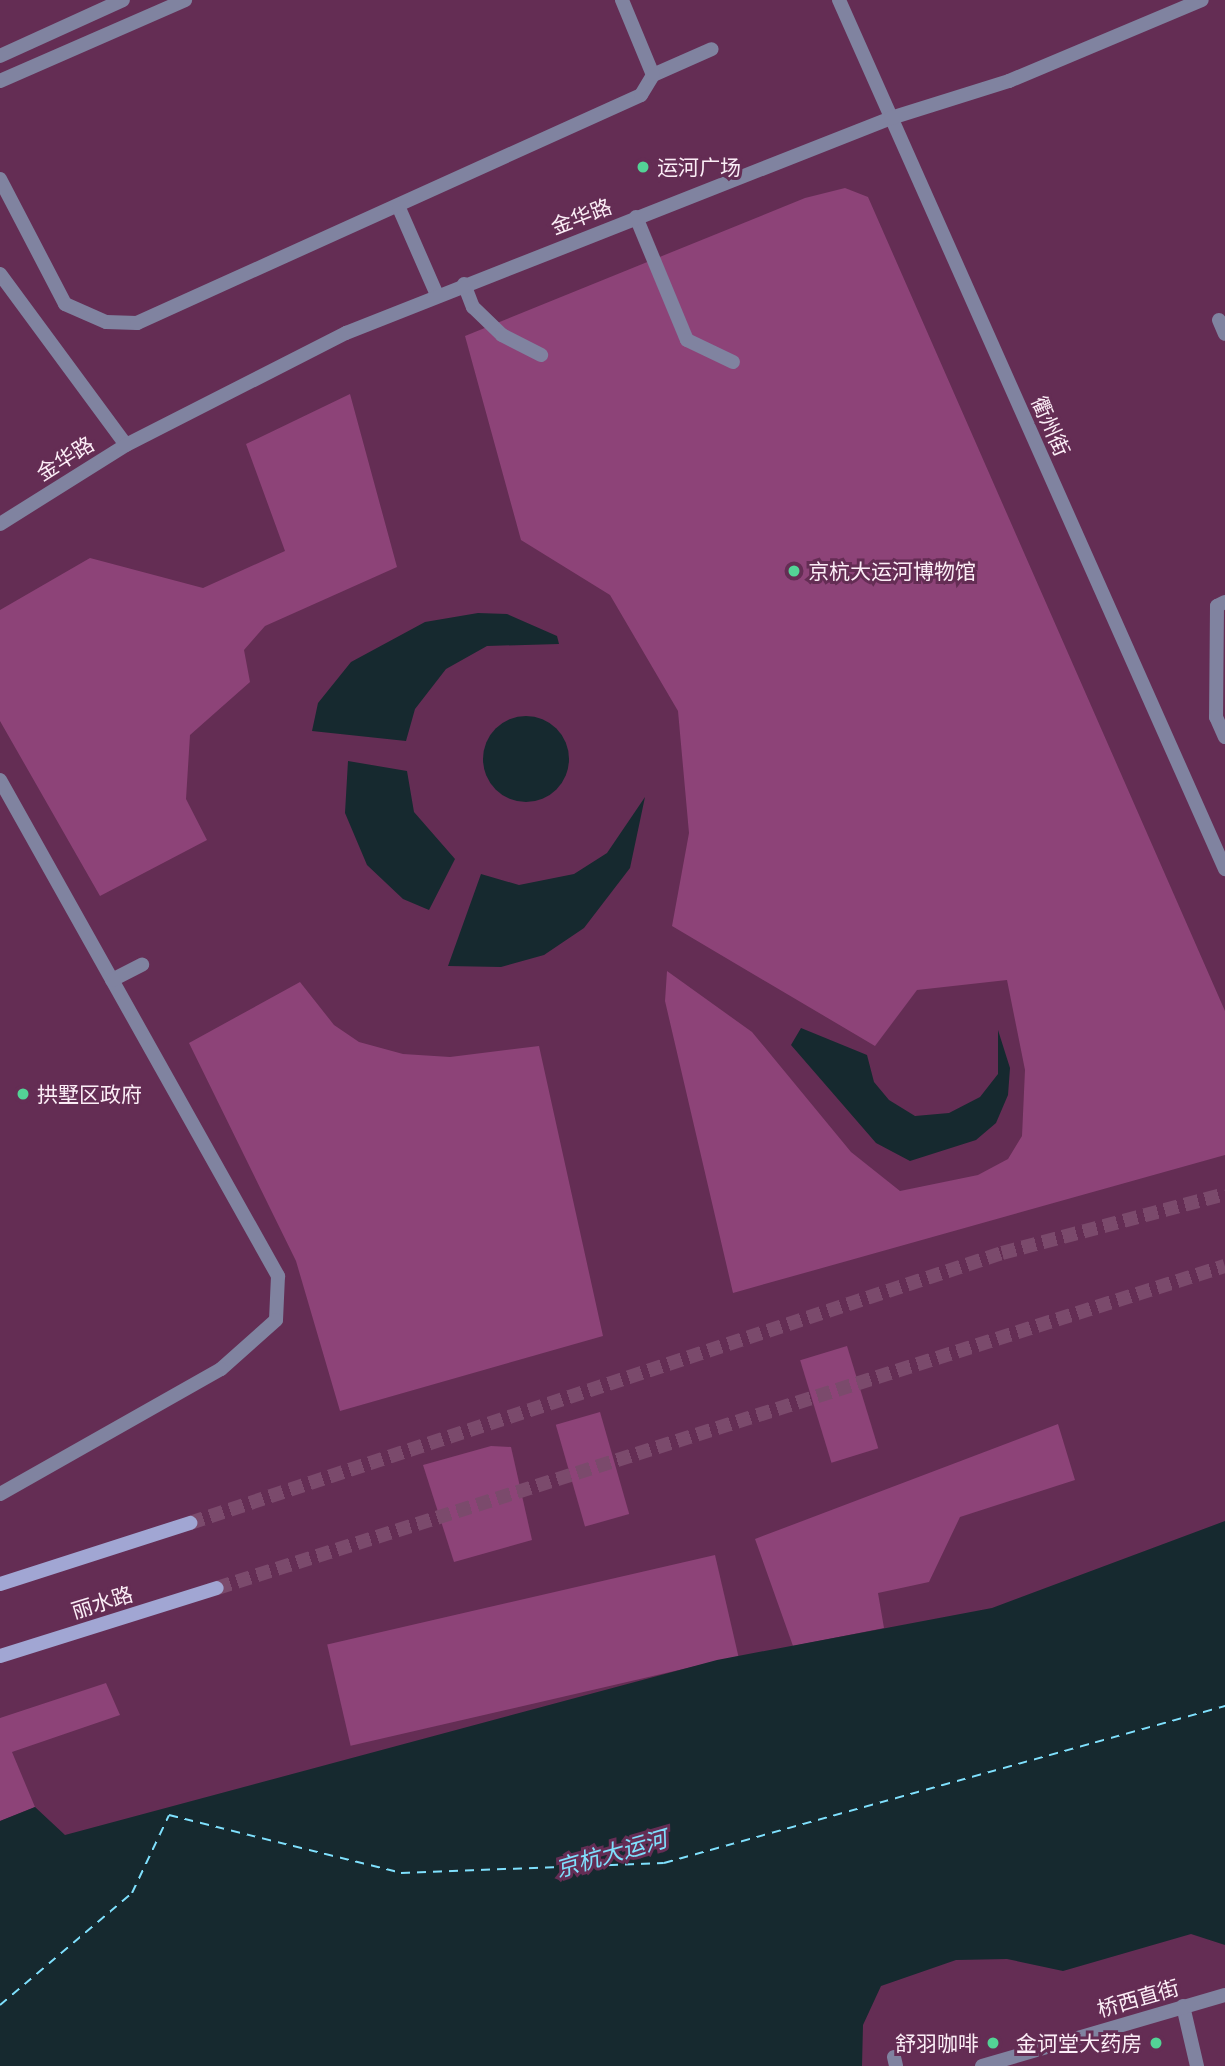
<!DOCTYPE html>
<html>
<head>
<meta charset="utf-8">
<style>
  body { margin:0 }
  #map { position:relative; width:1225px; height:2066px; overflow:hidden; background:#642d54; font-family:"IBM Plex Serif","Noto Sans SC",serif }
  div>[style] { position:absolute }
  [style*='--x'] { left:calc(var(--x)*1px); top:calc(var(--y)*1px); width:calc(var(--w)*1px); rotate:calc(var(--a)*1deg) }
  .green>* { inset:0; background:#8d4378; transform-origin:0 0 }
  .water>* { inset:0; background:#16292f }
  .round { border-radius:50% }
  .ferry>* { height:2px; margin-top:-1px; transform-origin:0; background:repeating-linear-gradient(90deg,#7fe0fd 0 9px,transparent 0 16px) }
  .secondary-tunnel>* { height:14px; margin-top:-7px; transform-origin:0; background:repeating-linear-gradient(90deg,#7b4a6c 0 14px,transparent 0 21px) }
  .service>* { height:14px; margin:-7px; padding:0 7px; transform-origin:7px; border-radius:7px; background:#8083a0 }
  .pedestrian>* { height:14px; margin:-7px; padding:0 7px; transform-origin:7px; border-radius:7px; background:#8083a0 }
  .minor>* { height:14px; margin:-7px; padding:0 7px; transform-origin:7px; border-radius:7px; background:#8083a0 }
  .secondary>* { height:14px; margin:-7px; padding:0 7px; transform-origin:7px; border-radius:7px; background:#a1a6d3 }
  .dots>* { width:19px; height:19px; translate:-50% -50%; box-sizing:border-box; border:4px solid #642d54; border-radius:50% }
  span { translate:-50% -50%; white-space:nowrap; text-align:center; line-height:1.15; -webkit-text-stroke:6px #642d54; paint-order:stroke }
  .poi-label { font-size:21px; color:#fbedf6 }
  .left { translate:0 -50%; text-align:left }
  .right { translate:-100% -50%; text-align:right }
  .street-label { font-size:21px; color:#fbedf6 }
  .water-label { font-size:23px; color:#7fe0fd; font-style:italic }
</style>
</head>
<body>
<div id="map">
  <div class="green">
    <div style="clip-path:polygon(845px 188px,868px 197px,1225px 1011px,1225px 1155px,733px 1293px,665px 1001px,667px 971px,752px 1032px,851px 1152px,900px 1191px,978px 1175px,1008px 1159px,1022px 1136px,1025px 1070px,1007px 980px,917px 990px,875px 1046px,672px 926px,689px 833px,678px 711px,610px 595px,521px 540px,465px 336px,805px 198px)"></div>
    <div style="clip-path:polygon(350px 394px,397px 567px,265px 626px,244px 650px,250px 682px,190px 735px,186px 799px,207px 840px,100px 896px,0 721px,0 610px,90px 558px,203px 588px,285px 551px,246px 444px)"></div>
    <div style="clip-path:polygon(300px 982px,334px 1025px,359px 1042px,403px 1054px,450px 1057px,539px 1046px,603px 1336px,340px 1411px,296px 1261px,189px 1043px)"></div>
    <div style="left:847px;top:1346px;width:107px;height:49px;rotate:73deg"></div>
    <div style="left:600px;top:1412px;width:106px;height:46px;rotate:74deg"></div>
    <div style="clip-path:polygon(1058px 1424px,1075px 1480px,960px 1517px,929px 1582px,878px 1593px,884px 1628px,793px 1646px,755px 1539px)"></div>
    <div style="clip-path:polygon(491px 1446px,511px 1447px,532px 1540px,454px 1562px,423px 1465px)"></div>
    <div style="left:715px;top:1555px;width:104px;height:398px;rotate:77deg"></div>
    <div style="clip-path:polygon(106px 1683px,120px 1715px,12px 1752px,35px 1807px,0 1821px,0 1718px)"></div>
  </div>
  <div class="water">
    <div style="clip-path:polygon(478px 613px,507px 614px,557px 636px,559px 644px,487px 646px,446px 669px,415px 709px,406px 741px,312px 731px,318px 703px,351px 662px,425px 622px)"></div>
    <div class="round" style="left:483px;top:716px;width:86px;height:86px"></div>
    <div style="clip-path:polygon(348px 761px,407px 771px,414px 812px,455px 859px,429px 910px,403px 899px,367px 865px,345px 813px)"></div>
    <div style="clip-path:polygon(645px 797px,630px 868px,584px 928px,544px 955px,501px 967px,448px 966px,481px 874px,519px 885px,574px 874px,607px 853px)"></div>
    <div style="clip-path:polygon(801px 1028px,867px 1055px,874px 1082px,889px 1100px,915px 1116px,949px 1113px,980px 1097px,998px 1074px,998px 1030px,1010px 1068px,1008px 1095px,996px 1123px,976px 1140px,910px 1161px,876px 1143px,791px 1045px)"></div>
    <div style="clip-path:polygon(1225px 1521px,1225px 1945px,1191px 1934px,1063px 1971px,1007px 1959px,956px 1960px,881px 1986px,863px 2025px,862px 2066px,0 2066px,0 1821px,35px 1807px,65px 1835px,717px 1660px,992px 1608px)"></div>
  </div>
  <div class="ferry">
    <div style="--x:0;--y:2005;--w:173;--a:-40.3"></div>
    <div style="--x:132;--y:1893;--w:86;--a:-64.6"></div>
    <div style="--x:169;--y:1815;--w:239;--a:14"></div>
    <div style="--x:401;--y:1873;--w:263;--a:-2.2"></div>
    <div style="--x:664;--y:1863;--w:583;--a:-15.63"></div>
  </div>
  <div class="secondary-tunnel">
    <div style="--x:190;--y:1523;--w:856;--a:-18.39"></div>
    <div style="--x:1002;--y:1253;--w:231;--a:-14.8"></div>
    <div style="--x:217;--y:1588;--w:1058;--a:-17.72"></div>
  </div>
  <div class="service">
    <div style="--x:0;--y:56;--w:135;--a:-24.5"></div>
    <div style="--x:653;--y:75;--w:64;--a:-23.8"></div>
    <div style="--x:0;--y:81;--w:202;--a:-23.6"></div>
    <div style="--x:0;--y:179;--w:141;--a:62.5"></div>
    <div style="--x:65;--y:304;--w:45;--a:23.7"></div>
    <div style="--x:106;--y:322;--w:31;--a:2"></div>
    <div style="--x:137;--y:323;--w:553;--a:-24.34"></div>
    <div style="--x:641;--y:95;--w:23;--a:-59"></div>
    <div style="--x:653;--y:75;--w:81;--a:-112.5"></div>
    <div style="--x:399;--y:208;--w:95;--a:66.4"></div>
    <div style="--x:636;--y:217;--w:133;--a:67.5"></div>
    <div style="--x:687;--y:340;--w:51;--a:25.6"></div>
    <div style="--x:464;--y:284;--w:25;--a:69"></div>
    <div style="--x:473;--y:307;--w:40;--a:44"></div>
    <div style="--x:502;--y:335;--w:44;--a:27.1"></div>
    <div style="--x:1219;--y:320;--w:15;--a:67"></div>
    <div style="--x:1225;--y:602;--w:9;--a:153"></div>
    <div style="--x:1217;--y:606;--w:111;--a:90.5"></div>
    <div style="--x:1216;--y:717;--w:22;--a:66"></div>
    <div style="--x:0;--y:780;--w:569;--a:60.73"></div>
    <div style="--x:278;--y:1276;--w:44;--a:92.6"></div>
    <div style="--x:276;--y:1320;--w:74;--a:138.3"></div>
    <div style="--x:221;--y:1369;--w:254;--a:150.5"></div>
    <div style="--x:112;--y:980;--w:34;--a:-27"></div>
    <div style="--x:1183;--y:2006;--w:62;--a:76.9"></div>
  </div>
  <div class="pedestrian">
    <div style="--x:894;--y:2057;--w:9;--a:77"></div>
    <div style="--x:982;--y:2066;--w:253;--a:-16.3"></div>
  </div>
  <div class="minor">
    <div style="--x:839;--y:0;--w:951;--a:66.05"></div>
    <div style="--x:0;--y:274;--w:212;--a:53.6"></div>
    <div style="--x:0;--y:524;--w:149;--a:-32.1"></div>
    <div style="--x:126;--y:445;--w:247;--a:-27"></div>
    <div style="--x:346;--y:333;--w:586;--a:-21.53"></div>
    <div style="--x:891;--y:118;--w:124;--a:-17.4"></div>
    <div style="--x:1009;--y:81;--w:209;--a:-22.8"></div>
  </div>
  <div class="secondary">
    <div style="--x:0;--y:1584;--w:200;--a:-17.8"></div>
    <div style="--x:0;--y:1656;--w:227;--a:-17.4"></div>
  </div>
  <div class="dots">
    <div style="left:643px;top:167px;background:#53d396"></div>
    <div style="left:794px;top:571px;background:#53d396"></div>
    <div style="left:23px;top:1094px;background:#53d396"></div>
    <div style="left:993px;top:2043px;background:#53d396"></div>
    <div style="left:1156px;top:2043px;background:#53d396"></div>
  </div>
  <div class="poi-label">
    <span class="left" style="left:657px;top:167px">运河广场</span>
    <span class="left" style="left:808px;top:571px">京杭大运河博物馆</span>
    <span class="left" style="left:37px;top:1094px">拱墅区政府</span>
    <span class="right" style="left:979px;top:2043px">舒羽咖啡</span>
    <span class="right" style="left:1142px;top:2043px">金诃堂大药房</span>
  </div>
  <div class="street-label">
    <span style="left:581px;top:216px;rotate:-21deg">金华路</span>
    <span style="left:1051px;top:426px;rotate:66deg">衢州街</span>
    <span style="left:65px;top:458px;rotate:-32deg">金华路</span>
    <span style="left:102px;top:1602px;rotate:-17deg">丽水路</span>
    <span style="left:1138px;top:1998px;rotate:-16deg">桥西直街</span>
  </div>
  <div class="water-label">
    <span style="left:611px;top:1853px;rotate:-16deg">京杭大运河</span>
  </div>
</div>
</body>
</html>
